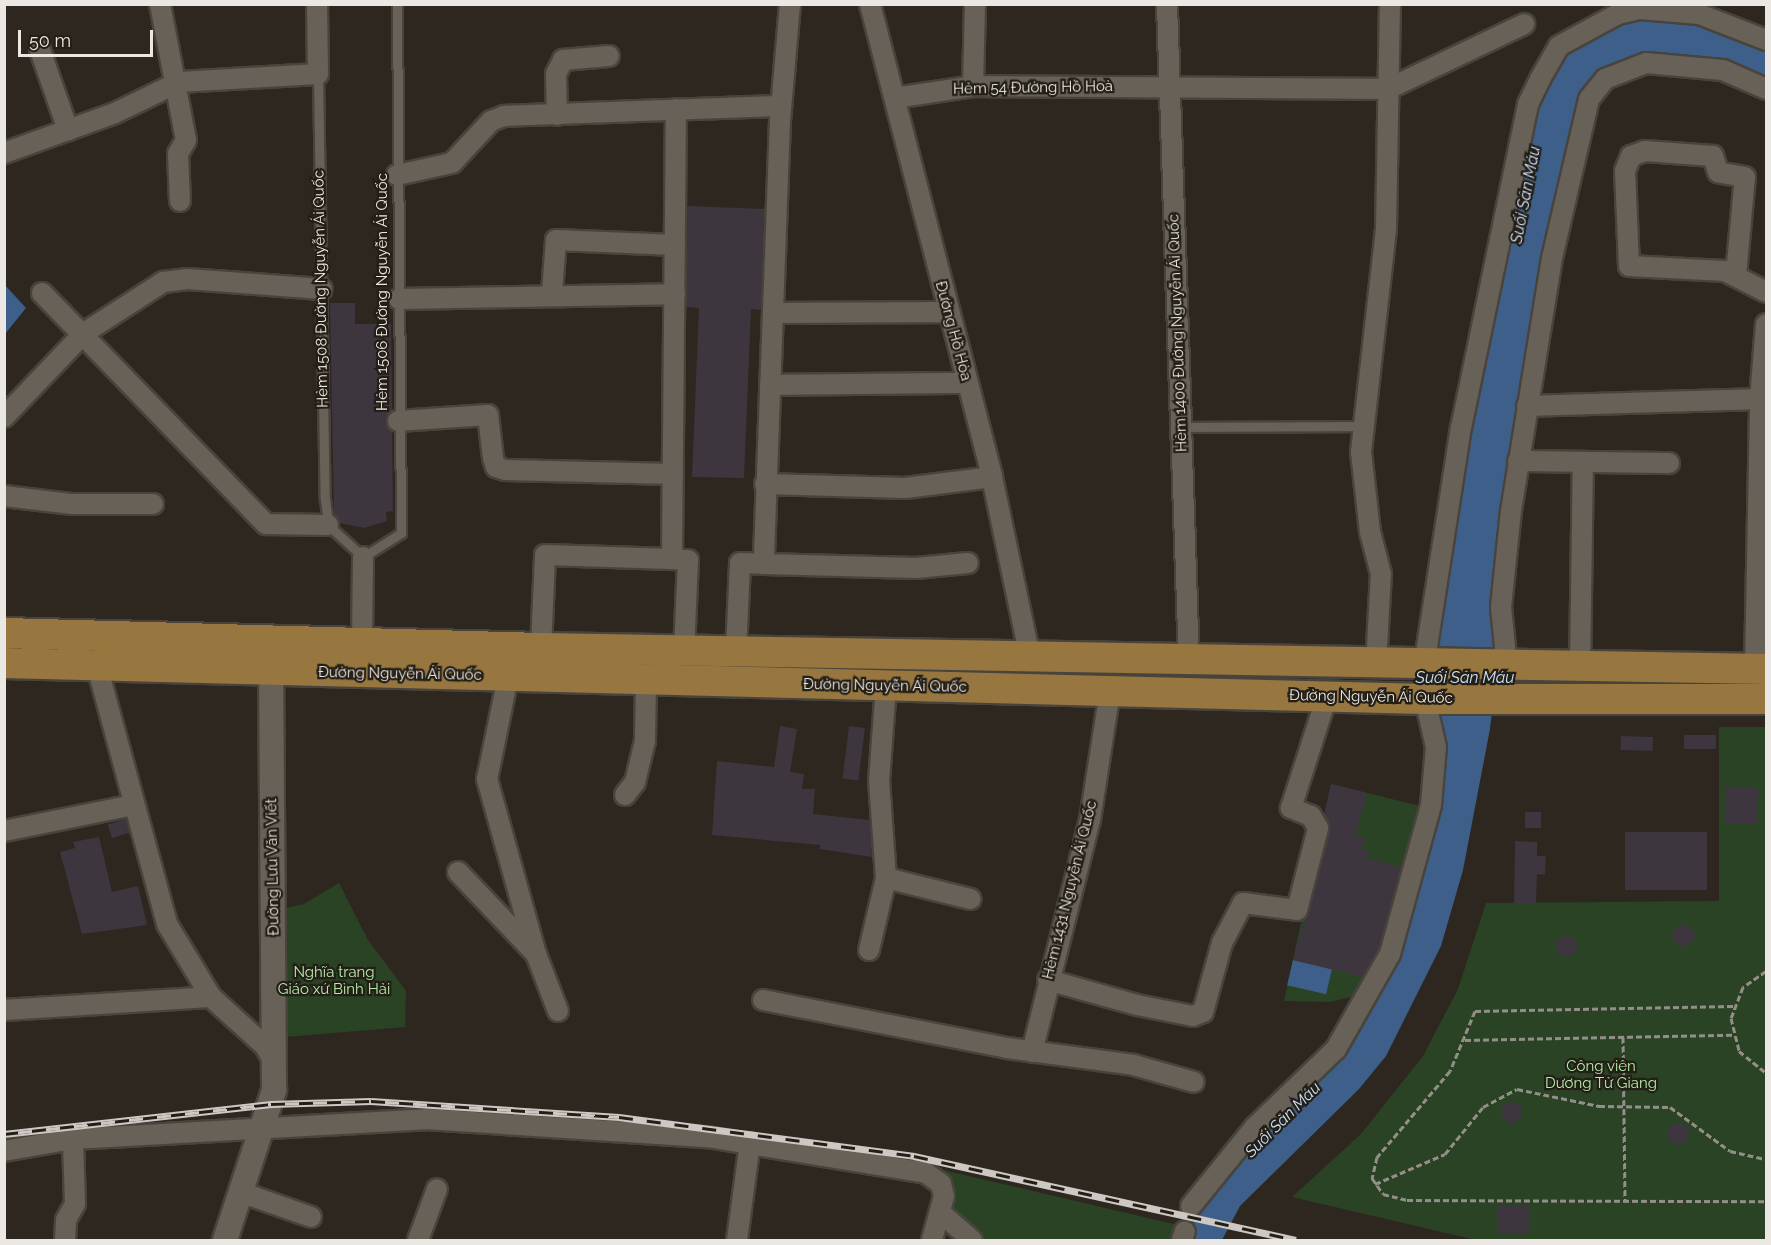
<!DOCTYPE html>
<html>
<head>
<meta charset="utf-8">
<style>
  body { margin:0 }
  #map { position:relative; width:1771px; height:1245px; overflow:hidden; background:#2d271f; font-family:Raleway,sans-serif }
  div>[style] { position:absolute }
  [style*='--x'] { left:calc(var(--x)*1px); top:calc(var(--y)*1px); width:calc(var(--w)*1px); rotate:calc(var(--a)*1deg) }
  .green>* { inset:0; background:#2a4324 }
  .water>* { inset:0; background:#3d5f89; transform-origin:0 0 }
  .building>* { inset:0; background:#3d363e; transform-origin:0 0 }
  .path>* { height:3px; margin-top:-1.5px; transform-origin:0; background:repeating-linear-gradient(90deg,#938f88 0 6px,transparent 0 9px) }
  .roads { filter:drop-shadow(2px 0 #48443d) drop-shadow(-2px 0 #48443d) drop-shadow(0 2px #48443d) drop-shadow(0 -2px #48443d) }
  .service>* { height:9px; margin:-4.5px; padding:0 4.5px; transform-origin:4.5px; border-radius:4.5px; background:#686158 }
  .minor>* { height:20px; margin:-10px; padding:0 10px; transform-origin:10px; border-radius:10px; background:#686158 }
  .tertiary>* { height:24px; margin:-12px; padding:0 12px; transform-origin:12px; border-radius:12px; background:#686158 }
  .primary>* { height:30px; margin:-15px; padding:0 15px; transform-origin:15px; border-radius:15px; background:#97773f }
  .rail>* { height:7px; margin-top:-3.5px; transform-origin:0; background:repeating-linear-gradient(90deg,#231e16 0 14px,#cdc8c3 0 28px); box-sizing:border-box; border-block:2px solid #cdc8c3 }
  span { translate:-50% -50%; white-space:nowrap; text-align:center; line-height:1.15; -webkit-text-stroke:4.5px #231e16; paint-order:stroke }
  .street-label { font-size:15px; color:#ebe7e2 }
  .park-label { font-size:15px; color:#b3eca7 }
  .water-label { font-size:16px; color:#cbe0fb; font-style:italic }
  .frame { position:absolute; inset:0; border:6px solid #ebe7e2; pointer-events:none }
  .scale { position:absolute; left:18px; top:30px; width:135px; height:27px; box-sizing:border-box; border:3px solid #ebe7e2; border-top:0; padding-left:8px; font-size:18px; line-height:21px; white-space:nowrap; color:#ebe7e2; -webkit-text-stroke:4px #231e16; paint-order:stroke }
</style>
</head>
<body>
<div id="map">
  <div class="green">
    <div style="clip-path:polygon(1719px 727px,1766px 727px,1766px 1240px,1476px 1240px,1292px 1197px,1361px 1134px,1423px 1056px,1458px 989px,1486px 903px,1719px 901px)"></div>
    <div style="clip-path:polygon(1331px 784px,1424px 807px,1398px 911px,1363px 994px,1330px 1002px,1284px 1001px)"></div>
    <div style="clip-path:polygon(339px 883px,368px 940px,406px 991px,405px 1027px,285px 1037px,281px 909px,304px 904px)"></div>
    <div style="clip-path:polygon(930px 1167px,1178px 1225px,1174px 1240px,984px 1240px,952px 1216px)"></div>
  </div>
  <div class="water">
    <div style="clip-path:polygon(1630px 17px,1698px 21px,1766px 47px,1766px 81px,1675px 57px,1583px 97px,1545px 258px,1490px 729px,1463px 870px,1441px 946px,1386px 1056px,1359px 1089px,1240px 1206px,1222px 1240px,1187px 1240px,1202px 1201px,1380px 990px,1442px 748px,1434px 668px,1464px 455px,1534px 106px,1564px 51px)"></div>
    <div style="clip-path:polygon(5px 285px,26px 308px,5px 334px)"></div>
    <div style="left:1293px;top:960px;width:40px;height:26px;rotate:13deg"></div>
  </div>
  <div class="building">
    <div style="clip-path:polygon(687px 206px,765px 209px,761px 310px,751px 309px,744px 478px,692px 477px,699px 308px,686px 307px)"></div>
    <div style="clip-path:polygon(330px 303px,355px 303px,355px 324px,391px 324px,392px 411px,386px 421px,392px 431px,393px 511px,386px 512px,387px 521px,364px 528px,340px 523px,334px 514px)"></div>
    <div style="clip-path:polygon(780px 726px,797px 729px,790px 772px,804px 774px,802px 789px,815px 789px,813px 814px,870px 820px,872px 857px,820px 849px,820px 845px,712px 835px,717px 761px,774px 767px)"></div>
    <div style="left:849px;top:726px;width:16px;height:53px;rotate:7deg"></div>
    <div style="left:1684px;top:735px;width:32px;height:14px"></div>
    <div style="left:1621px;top:736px;width:32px;height:14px;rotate:2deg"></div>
    <div style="clip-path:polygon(1331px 784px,1367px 793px,1356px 835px,1365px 837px,1362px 849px,1370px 851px,1368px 859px,1401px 867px,1379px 949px,1363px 977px,1293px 960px,1330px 831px,1324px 815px)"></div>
    <div style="left:1726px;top:788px;width:31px;height:36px"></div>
    <div style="left:1525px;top:812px;width:16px;height:16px"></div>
    <div style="left:126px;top:819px;width:14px;height:19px;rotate:73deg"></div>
    <div style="left:1625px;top:832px;width:82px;height:58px"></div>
    <div style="clip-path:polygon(99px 837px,112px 892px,138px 886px,147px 925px,82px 934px,60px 852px,75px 848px,73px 842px)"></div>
    <div style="clip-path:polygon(1515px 841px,1537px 842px,1537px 856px,1546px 856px,1545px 875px,1537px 874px,1536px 903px,1514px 903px)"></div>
    <div style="clip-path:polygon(1678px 925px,1690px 926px,1695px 936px,1689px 946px,1677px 946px,1672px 935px)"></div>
    <div style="clip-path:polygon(1565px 935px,1576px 939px,1577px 950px,1568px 958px,1557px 953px,1556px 942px)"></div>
    <div style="clip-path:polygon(1511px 1101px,1522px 1106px,1522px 1118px,1512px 1124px,1501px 1118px,1501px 1107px)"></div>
    <div style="clip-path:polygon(1680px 1122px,1689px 1129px,1687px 1141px,1676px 1145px,1667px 1138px,1669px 1126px)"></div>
    <div style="left:1497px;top:1206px;width:33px;height:28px"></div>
  </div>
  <div class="path">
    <div style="--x:1766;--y:971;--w:28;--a:145"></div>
    <div style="--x:1743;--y:987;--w:33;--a:111"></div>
    <div style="--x:1731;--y:1018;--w:34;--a:76"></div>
    <div style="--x:1739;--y:1051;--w:35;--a:39"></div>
    <div style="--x:1733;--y:1006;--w:258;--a:178.9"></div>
    <div style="--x:1475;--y:1011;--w:65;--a:112.6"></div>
    <div style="--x:1450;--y:1071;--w:113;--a:130.3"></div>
    <div style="--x:1377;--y:1157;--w:22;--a:103"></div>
    <div style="--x:1372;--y:1178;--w:19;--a:55"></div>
    <div style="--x:1383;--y:1194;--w:25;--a:14"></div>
    <div style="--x:1407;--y:1200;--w:359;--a:0.2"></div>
    <div style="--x:1623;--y:1037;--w:164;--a:89.3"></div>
    <div style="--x:1465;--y:1040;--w:268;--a:-1.1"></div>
    <div style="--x:1375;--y:1184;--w:76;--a:-23.2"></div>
    <div style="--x:1445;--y:1154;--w:60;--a:-51"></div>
    <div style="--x:1483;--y:1107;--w:38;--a:-28"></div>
    <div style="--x:1517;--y:1089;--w:84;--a:11.7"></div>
    <div style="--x:1599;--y:1106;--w:71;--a:0.8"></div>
    <div style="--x:1670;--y:1107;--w:74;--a:36.3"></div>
    <div style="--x:1730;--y:1151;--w:37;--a:13"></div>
  </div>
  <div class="roads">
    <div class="service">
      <div style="--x:318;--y:74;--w:425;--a:89.1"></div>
      <div style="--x:325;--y:499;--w:26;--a:83"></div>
      <div style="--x:328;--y:525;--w:47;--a:42.4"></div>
      <div style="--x:363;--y:557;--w:45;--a:-32.3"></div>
      <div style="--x:401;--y:533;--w:529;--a:-90.43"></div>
      <div style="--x:1181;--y:427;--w:184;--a:-0.3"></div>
    </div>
    <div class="minor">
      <div style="--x:160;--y:4;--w:138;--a:79.2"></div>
      <div style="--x:186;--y:140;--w:16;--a:120"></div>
      <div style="--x:178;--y:154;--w:47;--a:87.6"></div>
      <div style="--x:790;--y:4;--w:116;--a:94.9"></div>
      <div style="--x:780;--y:120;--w:444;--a:92.1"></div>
      <div style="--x:764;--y:564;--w:152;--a:1.5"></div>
      <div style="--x:916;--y:568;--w:52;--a:-5.5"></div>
      <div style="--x:870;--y:4;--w:488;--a:75.5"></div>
      <div style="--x:992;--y:477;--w:185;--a:78.1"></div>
      <div style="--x:1167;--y:4;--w:658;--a:88.09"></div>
      <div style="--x:40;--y:50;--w:85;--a:70.7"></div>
      <div style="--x:973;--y:86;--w:82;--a:-88.6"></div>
      <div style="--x:895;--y:98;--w:79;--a:-8.7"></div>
      <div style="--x:973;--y:86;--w:415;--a:0.4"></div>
      <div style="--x:1388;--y:89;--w:151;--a:-25.5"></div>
      <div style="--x:557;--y:115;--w:41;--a:-91.4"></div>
      <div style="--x:556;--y:74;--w:16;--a:-63"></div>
      <div style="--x:563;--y:60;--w:46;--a:-5"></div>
      <div style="--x:4;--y:153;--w:118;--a:-19.8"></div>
      <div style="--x:115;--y:113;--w:71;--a:-25.8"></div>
      <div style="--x:179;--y:82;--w:139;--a:-3.3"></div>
      <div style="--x:318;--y:74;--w:70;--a:-90.8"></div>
      <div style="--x:397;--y:175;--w:56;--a:-12.3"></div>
      <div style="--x:452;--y:163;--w:57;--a:-47.1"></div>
      <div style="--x:491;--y:121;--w:14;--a:-21"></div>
      <div style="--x:504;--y:116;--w:277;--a:-2.1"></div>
      <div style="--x:1736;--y:275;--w:98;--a:-84.8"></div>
      <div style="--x:1745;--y:177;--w:27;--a:-170"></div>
      <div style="--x:1718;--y:172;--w:17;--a:-107"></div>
      <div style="--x:1713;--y:156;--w:68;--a:-175.8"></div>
      <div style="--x:1645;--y:151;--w:15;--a:160"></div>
      <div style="--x:1631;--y:156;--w:16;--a:112"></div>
      <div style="--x:1625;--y:171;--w:95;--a:87.6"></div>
      <div style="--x:1629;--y:266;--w:96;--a:3"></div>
      <div style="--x:1725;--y:271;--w:46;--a:27.1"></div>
      <div style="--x:42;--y:293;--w:322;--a:45.9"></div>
      <div style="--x:266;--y:524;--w:62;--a:0.9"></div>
      <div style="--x:552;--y:293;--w:53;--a:-85.7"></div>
      <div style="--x:556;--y:240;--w:119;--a:2.4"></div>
      <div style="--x:399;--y:299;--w:276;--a:-1"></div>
      <div style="--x:775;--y:313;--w:173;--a:-0.3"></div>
      <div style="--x:770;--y:385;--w:197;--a:-0.6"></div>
      <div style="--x:1527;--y:406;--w:233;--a:-1.7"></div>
      <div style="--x:4;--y:417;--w:116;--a:-46.4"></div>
      <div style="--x:84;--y:333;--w:94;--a:-32.8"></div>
      <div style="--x:163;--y:282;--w:25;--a:-7"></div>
      <div style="--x:188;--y:279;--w:134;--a:4.3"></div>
      <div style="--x:398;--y:421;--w:90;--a:-3.8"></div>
      <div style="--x:488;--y:415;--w:43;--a:83.4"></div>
      <div style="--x:493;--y:458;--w:9;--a:72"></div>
      <div style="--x:496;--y:467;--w:9;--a:18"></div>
      <div style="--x:505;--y:470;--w:168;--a:1.4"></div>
      <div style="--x:1518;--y:461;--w:151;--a:0.8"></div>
      <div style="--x:765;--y:484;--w:140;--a:1.6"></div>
      <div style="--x:905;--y:488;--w:88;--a:-7.2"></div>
      <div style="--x:4;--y:496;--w:67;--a:6.8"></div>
      <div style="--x:71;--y:504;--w:82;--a:0"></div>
      <div style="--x:672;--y:559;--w:16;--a:4"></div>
      <div style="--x:688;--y:560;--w:91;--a:92.5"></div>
      <div style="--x:362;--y:643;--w:86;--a:-89.3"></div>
      <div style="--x:541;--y:648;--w:93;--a:-87.5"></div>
      <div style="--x:545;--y:555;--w:127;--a:1.8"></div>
      <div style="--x:672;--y:559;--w:450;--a:-89.5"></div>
      <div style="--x:736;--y:652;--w:89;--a:-87.4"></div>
      <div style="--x:740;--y:563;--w:24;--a:2"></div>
      <div style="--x:1376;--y:665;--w:91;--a:-86.9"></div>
      <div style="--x:1381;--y:574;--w:43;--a:-104.7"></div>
      <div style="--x:1370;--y:532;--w:81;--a:-96.4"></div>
      <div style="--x:1361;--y:452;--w:223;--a:-83.6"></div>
      <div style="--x:1386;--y:230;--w:226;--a:-89"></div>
      <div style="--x:97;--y:666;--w:267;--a:74.8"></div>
      <div style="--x:167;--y:924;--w:85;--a:58.9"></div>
      <div style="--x:211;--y:997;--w:73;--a:42.2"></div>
      <div style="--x:265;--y:1046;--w:21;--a:61"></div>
      <div style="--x:1424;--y:666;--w:241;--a:-81.2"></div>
      <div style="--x:1461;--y:428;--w:331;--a:-78.3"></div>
      <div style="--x:1528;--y:104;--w:28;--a:-64"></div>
      <div style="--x:1540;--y:79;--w:38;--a:-60"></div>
      <div style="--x:1559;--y:46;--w:67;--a:-28.5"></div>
      <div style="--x:1618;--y:14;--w:23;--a:-13"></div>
      <div style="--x:1640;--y:9;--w:59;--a:4.8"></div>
      <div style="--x:1699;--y:14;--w:72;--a:21.2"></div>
      <div style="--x:1507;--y:667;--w:60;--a:-95.7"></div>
      <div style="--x:1501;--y:607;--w:97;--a:-84.1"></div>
      <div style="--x:1511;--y:511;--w:256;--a:-80.8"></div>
      <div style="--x:1552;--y:258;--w:163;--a:-76.9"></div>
      <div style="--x:1589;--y:99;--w:26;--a:-51"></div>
      <div style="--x:1605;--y:79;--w:44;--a:-21.3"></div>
      <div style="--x:1646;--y:63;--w:77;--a:5.2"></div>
      <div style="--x:1723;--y:70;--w:47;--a:23.8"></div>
      <div style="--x:1580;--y:669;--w:207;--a:-89.2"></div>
      <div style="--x:1755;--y:669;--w:270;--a:-88.9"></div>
      <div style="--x:1760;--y:399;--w:75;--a:-85.4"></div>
      <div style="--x:508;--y:677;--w:104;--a:101.6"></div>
      <div style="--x:487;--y:779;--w:182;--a:74.4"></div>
      <div style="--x:536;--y:954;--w:61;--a:68.9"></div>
      <div style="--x:625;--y:795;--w:16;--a:-52"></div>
      <div style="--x:635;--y:782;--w:42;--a:-76.3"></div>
      <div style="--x:645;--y:741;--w:61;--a:-89.1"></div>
      <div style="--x:4;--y:831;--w:132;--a:-11.4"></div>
      <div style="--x:458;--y:872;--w:113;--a:46.4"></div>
      <div style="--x:886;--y:878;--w:87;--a:14"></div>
      <div style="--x:869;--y:950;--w:74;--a:-76.7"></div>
      <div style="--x:886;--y:878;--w:97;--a:-94.1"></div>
      <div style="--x:879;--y:781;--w:95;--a:-85.8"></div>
      <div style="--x:1048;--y:980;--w:92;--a:15.7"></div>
      <div style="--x:1137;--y:1005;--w:57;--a:11.1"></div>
      <div style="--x:1193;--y:1016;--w:11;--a:-22"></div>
      <div style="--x:1203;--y:1012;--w:72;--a:-74.6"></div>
      <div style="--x:1222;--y:943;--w:45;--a:-62.3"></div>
      <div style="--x:1243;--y:903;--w:54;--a:7.4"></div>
      <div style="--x:1297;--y:910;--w:85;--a:-75.6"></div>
      <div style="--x:1318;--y:828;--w:14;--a:-120"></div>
      <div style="--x:1311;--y:816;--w:22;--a:-158"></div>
      <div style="--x:1291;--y:808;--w:118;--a:-72.2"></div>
      <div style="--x:763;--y:1000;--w:249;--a:11.1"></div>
      <div style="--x:1007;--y:1048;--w:128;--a:7.6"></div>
      <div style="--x:1134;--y:1065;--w:62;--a:15.8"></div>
      <div style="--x:4;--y:1010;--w:207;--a:-3.6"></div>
      <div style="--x:1032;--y:1052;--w:239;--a:-76"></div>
      <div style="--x:1090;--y:820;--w:131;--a:-81.2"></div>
      <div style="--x:4;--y:1151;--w:70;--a:-9.9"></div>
      <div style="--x:73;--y:1139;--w:354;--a:-3.2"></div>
      <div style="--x:426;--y:1119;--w:282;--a:3.7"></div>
      <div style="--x:707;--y:1137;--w:222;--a:9.3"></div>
      <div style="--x:926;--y:1173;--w:19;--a:36"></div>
      <div style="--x:941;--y:1184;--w:12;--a:76"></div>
      <div style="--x:944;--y:1196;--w:46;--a:105.3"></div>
      <div style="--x:243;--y:1193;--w:72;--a:19.4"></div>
      <div style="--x:1191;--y:1206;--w:102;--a:-51"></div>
      <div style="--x:1255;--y:1127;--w:112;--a:-43.9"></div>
      <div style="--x:1336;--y:1049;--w:109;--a:-60.4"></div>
      <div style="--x:1390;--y:954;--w:155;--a:-74.6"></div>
      <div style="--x:1431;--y:805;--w:58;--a:-85.1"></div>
      <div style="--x:1436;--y:747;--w:49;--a:-102.9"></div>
      <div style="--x:941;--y:1213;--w:41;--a:41.1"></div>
      <div style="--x:65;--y:1240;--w:20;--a:-87"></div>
      <div style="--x:66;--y:1220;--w:18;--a:-61"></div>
      <div style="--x:75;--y:1204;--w:65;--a:-91.8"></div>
      <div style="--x:418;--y:1240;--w:54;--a:-69.6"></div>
      <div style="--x:737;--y:1240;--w:98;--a:-82.4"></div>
      <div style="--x:1182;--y:1240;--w:9;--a:-72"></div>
    </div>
    <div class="tertiary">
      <div style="--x:225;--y:1240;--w:158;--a:-71.9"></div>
      <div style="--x:274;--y:1090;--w:419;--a:-90.4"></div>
    </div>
    <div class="primary">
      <div style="--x:4;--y:633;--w:537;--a:1.6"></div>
      <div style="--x:541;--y:648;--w:1225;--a:0.98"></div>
      <div style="--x:4;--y:663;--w:1421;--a:1.45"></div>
      <div style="--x:1425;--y:699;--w:341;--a:0"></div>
    </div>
  </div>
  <div class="rail">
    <div style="--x:4;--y:1134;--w:269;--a:-6.4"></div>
    <div style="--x:271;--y:1104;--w:100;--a:-1.7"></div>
    <div style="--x:371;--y:1101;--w:249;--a:3.7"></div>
    <div style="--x:619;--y:1117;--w:298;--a:7.5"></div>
    <div style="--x:914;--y:1156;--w:391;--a:12.4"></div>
  </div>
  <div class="street-label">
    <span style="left:1033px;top:88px;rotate:-1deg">Hẻm 54 Đường Hồ Hoà</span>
    <span style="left:321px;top:289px;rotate:-91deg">Hẻm 1508 Đường Nguyễn Ái Quốc</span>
    <span style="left:383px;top:292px;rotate:-90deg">Hẻm 1506 Đường Nguyễn Ái Quốc</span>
    <span style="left:953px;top:331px;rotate:75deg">Đường Hồ Hòa</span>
    <span style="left:1178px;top:333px;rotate:-92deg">Hẻm 1400 Đường Nguyễn Ái Quốc</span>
    <span style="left:400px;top:674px;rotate:1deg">Đường Nguyễn Ái Quốc</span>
    <span style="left:885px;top:686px;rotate:1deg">Đường Nguyễn Ái Quốc</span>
    <span style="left:1371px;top:697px;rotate:1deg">Đường Nguyễn Ái Quốc</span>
    <span style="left:273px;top:867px;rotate:-91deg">Đường Lưu Văn Viết</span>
    <span style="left:1070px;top:890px;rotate:-76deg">Hẻm 1431 Nguyễn Ái Quốc</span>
  </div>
  <div class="park-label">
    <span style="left:334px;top:981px">Nghĩa trang<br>Giáo xứ Bình Hải</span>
    <span style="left:1601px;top:1075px">Công viên<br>Dương Tử Giang</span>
  </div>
  <div class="water-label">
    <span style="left:1526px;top:195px;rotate:-79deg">Suối Săn Máu</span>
    <span style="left:1465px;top:678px">Suối Săn Máu</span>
    <span style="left:1283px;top:1120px;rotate:-45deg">Suối Săn Máu</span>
  </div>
  <div class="frame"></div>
  <div class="scale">50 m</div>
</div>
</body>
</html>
